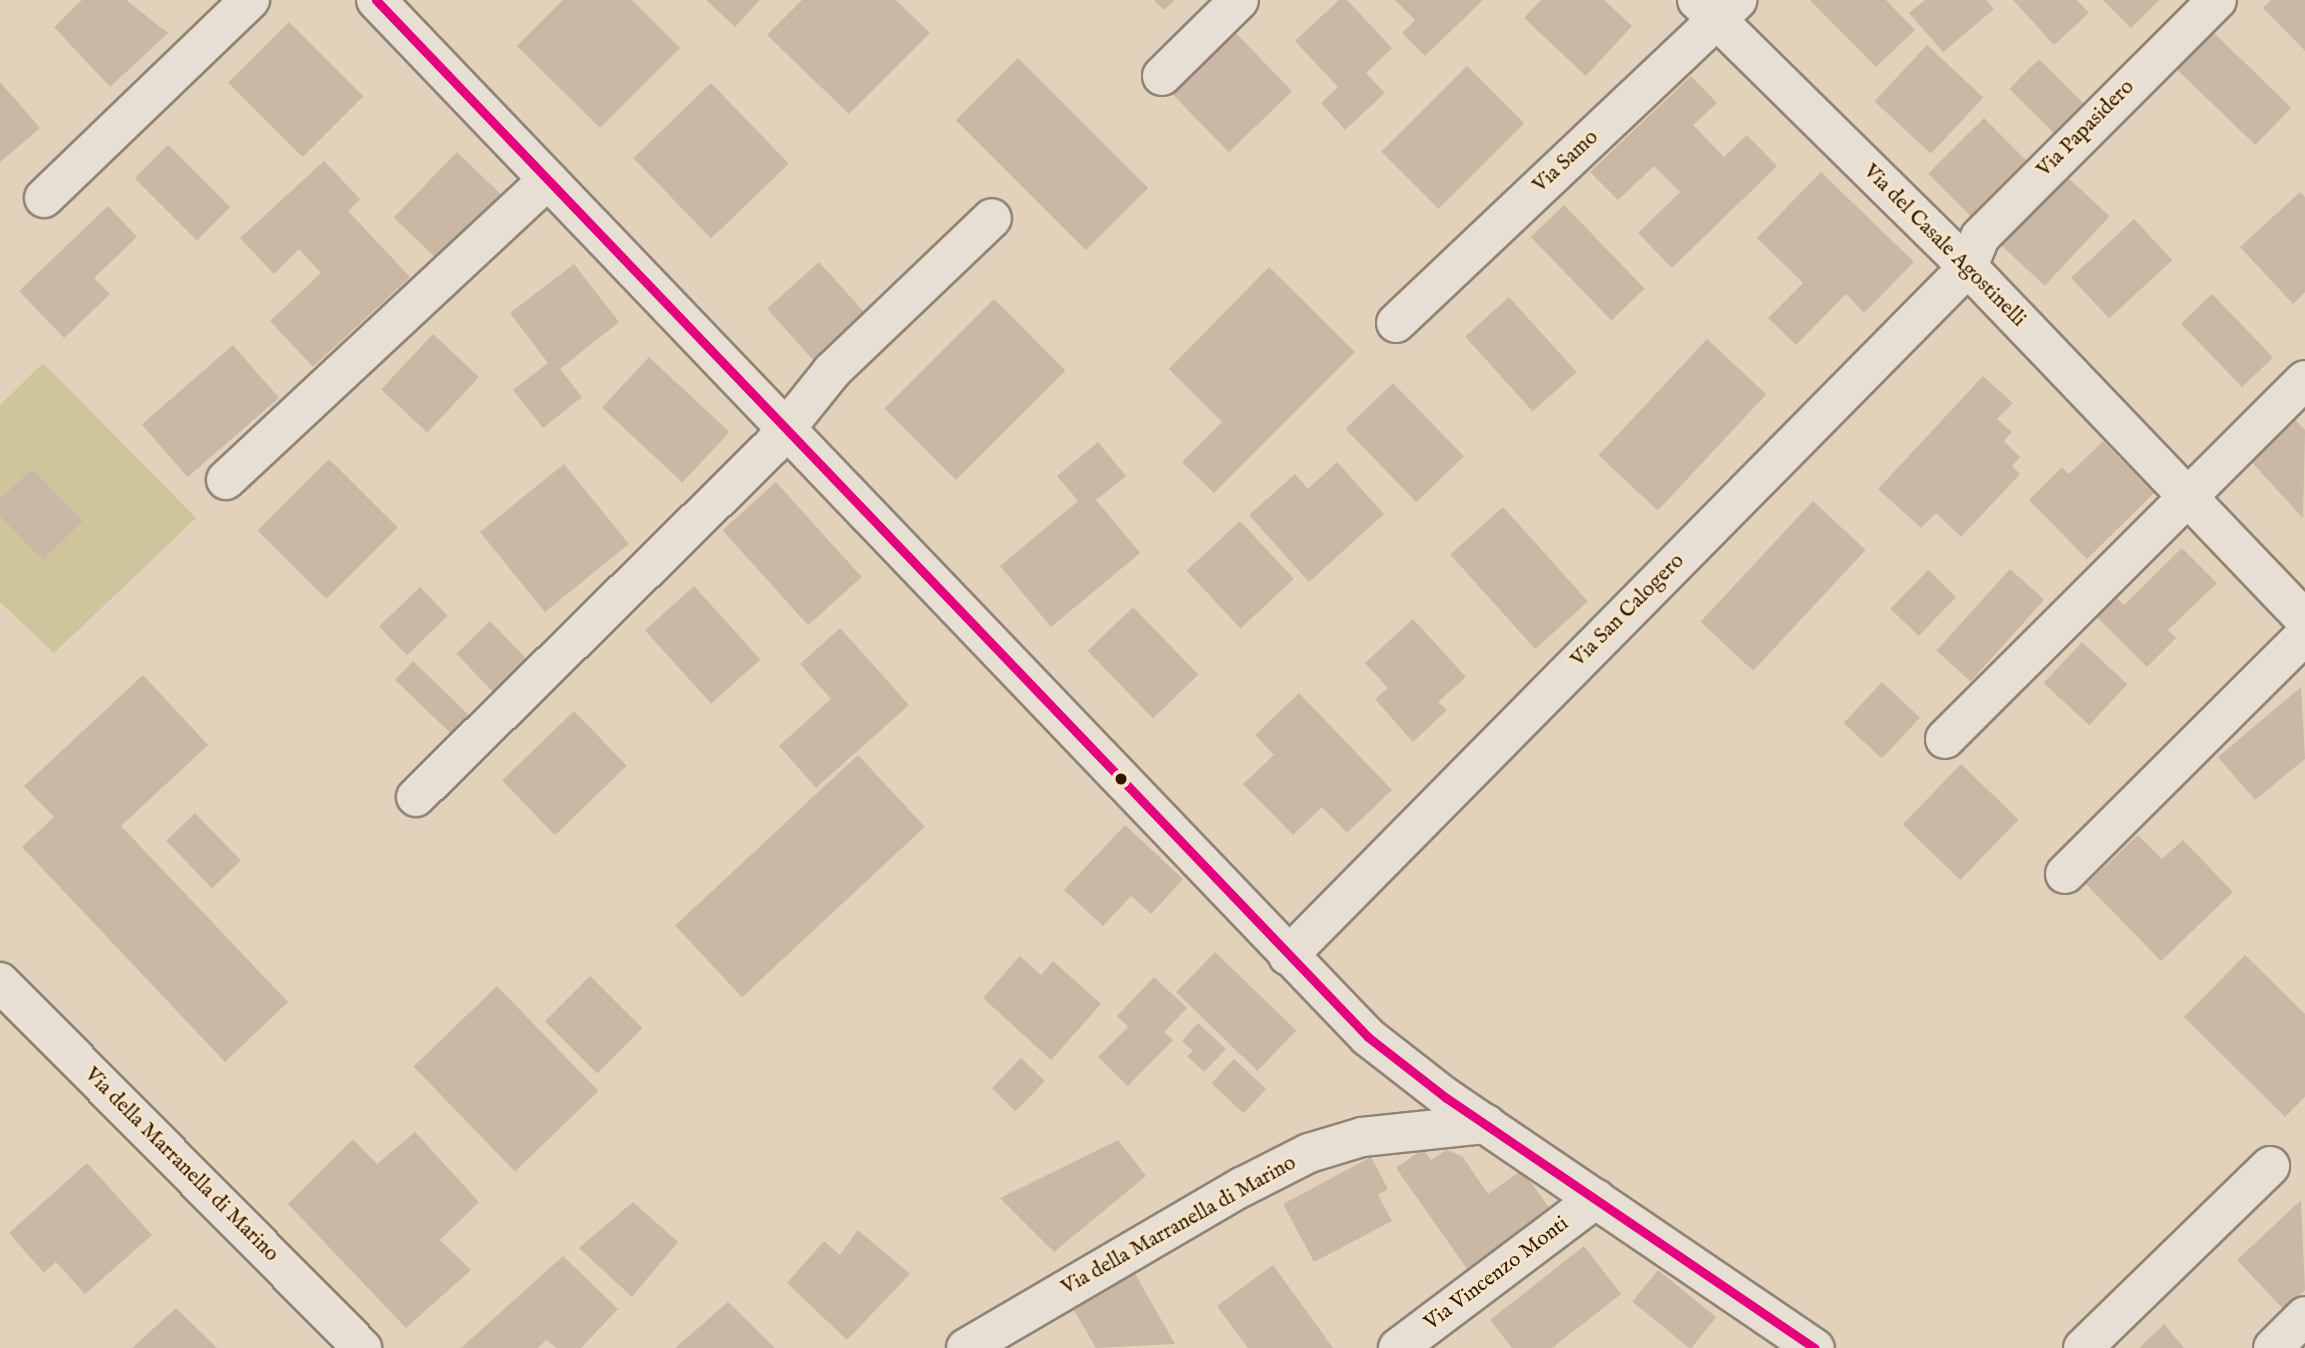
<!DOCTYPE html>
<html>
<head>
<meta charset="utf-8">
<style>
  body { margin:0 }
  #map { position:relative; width:2305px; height:1348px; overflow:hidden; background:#e2d1bb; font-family:"IM FELL English",serif }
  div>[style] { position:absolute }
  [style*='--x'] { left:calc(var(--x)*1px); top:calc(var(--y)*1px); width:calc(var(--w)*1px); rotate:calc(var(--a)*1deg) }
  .green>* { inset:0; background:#cfc59d }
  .building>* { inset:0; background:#cab8a5; transform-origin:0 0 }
  .roads { filter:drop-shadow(2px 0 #908475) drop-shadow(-2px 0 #908475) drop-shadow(0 2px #908475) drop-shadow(0 -2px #908475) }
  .street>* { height:38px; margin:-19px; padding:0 19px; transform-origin:19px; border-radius:19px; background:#e7dfd3 }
  .bus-1>* { height:9px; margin:-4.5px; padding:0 4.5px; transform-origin:4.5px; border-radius:4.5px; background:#e5007d }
  .dots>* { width:19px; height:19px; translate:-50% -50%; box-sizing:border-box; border:4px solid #f7e3c8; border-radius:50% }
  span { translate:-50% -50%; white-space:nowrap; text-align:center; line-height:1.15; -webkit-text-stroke:6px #f7e3c8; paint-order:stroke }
  .street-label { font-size:21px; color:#2b1a01 }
</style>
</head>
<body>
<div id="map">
  <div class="green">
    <div style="clip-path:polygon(43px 363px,196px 518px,54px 653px,0 602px,0 405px)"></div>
  </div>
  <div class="building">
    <div style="clip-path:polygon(82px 0,126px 0,168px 33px,110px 87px,54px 27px)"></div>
    <div style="clip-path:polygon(563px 0,632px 0,680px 48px,600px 128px,517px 46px)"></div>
    <div style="clip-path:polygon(706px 0,760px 0,735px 27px)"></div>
    <div style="clip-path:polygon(802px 0,896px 0,930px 33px,849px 114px,767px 35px)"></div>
    <div style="clip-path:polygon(1154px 0,1175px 0,1164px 10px)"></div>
    <div style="clip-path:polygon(1339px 0,1347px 0,1392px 48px,1366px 73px,1385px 93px,1345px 130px,1321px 103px,1338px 87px,1295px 41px)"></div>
    <div style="clip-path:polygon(1395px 0,1483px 0,1425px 56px,1402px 33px,1415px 20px)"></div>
    <div style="clip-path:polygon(1541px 0,1604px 0,1632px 26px,1586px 76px,1524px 18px)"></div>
    <div style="clip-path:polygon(1810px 0,1886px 0,1915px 30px,1876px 67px)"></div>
    <div style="clip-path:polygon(1925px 0,1986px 0,1994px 9px,1943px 52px,1909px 13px)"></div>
    <div style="clip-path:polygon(2013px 0,2077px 0,2089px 13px,2054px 45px)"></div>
    <div style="clip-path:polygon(2103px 0,2159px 0,2131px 28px)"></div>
    <div style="clip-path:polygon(2271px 0,2305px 0,2305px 51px,2263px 8px)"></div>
    <div style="left:289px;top:22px;width:105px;height:86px;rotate:45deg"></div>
    <div style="left:1233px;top:30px;width:85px;height:88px;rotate:46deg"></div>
    <div style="left:2213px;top:32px;width:109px;height:52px;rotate:44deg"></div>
    <div style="left:1927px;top:45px;width:77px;height:77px;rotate:43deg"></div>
    <div style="left:1018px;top:58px;width:184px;height:88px;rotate:45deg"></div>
    <div style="left:2039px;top:59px;width:69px;height:42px;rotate:45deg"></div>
    <div style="left:1467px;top:66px;width:81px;height:121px;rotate:45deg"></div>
    <div style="clip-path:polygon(1691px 76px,1717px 103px,1693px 125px,1724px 157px,1747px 135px,1777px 166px,1672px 268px,1638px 233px,1680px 192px,1654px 166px,1618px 200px,1590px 172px)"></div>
    <div style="clip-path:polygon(0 82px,40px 128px,0 162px)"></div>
    <div style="left:711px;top:83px;width:112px;height:108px;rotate:46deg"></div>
    <div style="left:1984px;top:118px;width:66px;height:79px;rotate:45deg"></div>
    <div style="left:168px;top:145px;width:88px;height:47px;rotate:45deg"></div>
    <div style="left:457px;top:152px;width:69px;height:91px;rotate:44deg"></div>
    <div style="clip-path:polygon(324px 161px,360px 199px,348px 211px,410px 277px,313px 367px,270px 321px,321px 273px,299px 249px,274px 274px,240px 238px)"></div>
    <div style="clip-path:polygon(1821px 172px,1914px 262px,1864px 313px,1846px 294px,1796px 345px,1768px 318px,1803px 283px,1757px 238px)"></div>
    <div style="left:2062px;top:172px;width:65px;height:95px;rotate:43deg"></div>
    <div style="clip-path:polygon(2300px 192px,2305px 197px,2305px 292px,2293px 304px,2240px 247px)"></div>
    <div style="left:1564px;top:205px;width:116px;height:46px;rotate:46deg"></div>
    <div style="clip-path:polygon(108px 206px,137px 237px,94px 278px,110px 294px,64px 338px,19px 291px)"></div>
    <div style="left:2134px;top:219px;width:56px;height:86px;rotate:47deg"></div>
    <div style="left:819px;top:262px;width:72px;height:70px;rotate:48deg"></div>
    <div style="clip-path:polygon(574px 264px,619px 322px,560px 369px,582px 397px,543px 428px,513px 390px,548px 363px,510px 313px)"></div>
    <div style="clip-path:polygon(1269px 267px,1355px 352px,1214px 493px,1182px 462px,1222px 422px,1169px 369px)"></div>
    <div style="left:2212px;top:294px;width:88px;height:43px;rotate:46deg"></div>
    <div style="left:1509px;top:297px;width:101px;height:59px;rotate:48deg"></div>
    <div style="left:994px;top:299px;width:101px;height:155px;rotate:45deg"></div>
    <div style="left:433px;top:334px;width:63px;height:76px;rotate:43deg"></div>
    <div style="left:1707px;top:339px;width:81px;height:159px;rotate:43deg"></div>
    <div style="left:233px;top:345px;width:70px;height:121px;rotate:49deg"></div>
    <div style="left:649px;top:357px;width:110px;height:69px;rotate:43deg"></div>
    <div style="clip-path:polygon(1983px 376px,2013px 403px,1997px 419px,2012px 432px,2004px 441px,2020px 457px,2012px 466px,2020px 474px,1961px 537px,1936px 513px,1921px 528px,1878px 489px)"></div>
    <div style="left:1393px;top:383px;width:102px;height:66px;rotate:46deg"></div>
    <div style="clip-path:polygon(2292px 416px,2305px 430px,2303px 518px,2247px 457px)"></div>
    <div style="clip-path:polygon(2103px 441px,2154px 493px,2087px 559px,2029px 500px,2062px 467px,2069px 474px)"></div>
    <div style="clip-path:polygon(1098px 442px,1126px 476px,1096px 500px,1140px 553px,1051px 627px,1000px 566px,1078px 501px,1057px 476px)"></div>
    <div style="left:329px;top:459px;width:97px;height:101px;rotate:45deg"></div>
    <div style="clip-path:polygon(1337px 462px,1384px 514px,1309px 582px,1249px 515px,1295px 474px,1308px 489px)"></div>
    <div style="left:564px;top:464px;width:103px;height:108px;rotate:51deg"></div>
    <div style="clip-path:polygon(32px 469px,83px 521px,43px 560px,0 516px,0 499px)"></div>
    <div style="left:776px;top:482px;width:128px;height:72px;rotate:48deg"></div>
    <div style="left:1813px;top:501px;width:72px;height:165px;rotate:43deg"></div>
    <div style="left:1503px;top:507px;width:127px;height:71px;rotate:48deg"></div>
    <div style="left:1240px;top:521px;width:79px;height:73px;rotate:47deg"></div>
    <div style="clip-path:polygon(2182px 548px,2217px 583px,2168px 630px,2176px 638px,2147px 667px,2094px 614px,2114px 595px,2124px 605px)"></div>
    <div style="left:2010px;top:569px;width:46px;height:110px;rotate:42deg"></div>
    <div style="left:1928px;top:570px;width:39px;height:54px;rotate:44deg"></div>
    <div style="left:694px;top:586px;width:99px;height:66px;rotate:48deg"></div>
    <div style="left:420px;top:587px;width:40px;height:57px;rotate:46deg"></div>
    <div style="left:1133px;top:607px;width:94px;height:63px;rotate:46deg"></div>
    <div style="clip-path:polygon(1413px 619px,1466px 677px,1438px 702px,1447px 710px,1413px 742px,1375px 699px,1388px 688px,1365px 663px)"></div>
    <div style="left:490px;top:621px;width:52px;height:47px;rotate:46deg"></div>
    <div style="clip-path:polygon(840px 628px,909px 705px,816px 788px,779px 746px,831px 699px,800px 664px)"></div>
    <div style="left:2082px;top:642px;width:62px;height:56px;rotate:43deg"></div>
    <div style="left:413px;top:661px;width:79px;height:26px;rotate:44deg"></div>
    <div style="clip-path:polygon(143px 675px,208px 745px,121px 826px,288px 1002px,225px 1062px,22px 847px,54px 817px,24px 786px)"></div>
    <div style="left:1882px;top:682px;width:52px;height:56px;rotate:43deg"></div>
    <div style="clip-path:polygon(2301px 687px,2305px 759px,2255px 800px,2218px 757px)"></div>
    <div style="clip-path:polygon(1299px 693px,1392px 790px,1347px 833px,1322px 807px,1293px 835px,1243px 784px,1274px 755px,1255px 735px)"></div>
    <div style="left:574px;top:711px;width:76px;height:100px;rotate:46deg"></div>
    <div style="left:858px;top:755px;width:98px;height:250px;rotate:47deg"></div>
    <div style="left:1961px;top:764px;width:80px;height:84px;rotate:44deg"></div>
    <div style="left:195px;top:813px;width:66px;height:40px;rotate:46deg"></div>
    <div style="clip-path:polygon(1125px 825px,1183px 879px,1151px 914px,1131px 896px,1103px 926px,1064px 890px)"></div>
    <div style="clip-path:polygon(2138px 835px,2162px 859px,2183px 840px,2233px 892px,2161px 961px,2086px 884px)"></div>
    <div style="left:1215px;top:952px;width:113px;height:56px;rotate:44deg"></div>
    <div style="clip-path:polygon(2245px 955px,2305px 1014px,2305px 1097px,2285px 1117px,2184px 1017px)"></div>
    <div style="clip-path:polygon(1020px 956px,1041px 975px,1053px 961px,1101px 1004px,1051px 1060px,983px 998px)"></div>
    <div style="left:590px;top:976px;width:74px;height:64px;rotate:45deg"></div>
    <div style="clip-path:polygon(1154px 977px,1187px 1008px,1164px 1032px,1173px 1040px,1128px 1086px,1098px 1057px,1128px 1027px,1117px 1016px)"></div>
    <div style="left:497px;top:986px;width:146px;height:116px;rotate:46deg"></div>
    <div style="clip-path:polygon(1198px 1023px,1226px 1049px,1204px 1072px,1187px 1056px,1193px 1051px,1182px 1041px)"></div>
    <div style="left:1021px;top:1058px;width:33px;height:42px;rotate:44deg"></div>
    <div style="left:1234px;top:1059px;width:44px;height:33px;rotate:43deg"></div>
    <div style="clip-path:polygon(415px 1132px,479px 1202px,440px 1240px,471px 1270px,406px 1328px,288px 1204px,353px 1139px,377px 1164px)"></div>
    <div style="clip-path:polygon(1118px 1140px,1146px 1176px,1054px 1252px,1000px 1198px)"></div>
    <div style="clip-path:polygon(1423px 1149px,1431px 1160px,1446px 1150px,1462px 1156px,1488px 1194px,1522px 1170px,1555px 1216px,1533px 1223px,1467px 1269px,1396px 1168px)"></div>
    <div style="clip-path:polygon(1371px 1157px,1388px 1189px,1378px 1195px,1392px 1221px,1314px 1262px,1283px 1204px)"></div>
    <div style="clip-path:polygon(87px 1163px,152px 1235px,85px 1294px,56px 1262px,44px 1273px,9px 1233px)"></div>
    <div style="clip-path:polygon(2301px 1200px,2305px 1290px,2284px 1310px,2237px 1260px)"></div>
    <div style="clip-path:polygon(633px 1202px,678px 1242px,632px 1297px,579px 1248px)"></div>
    <div style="clip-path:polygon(858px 1230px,910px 1274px,847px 1340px,787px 1283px,824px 1241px,840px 1255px)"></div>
    <div style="clip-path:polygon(1584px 1246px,1621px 1294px,1552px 1348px,1512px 1348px,1490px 1320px)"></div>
    <div style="clip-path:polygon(563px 1256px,618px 1309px,581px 1348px,557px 1348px,546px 1340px,538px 1348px,461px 1348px)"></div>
    <div style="clip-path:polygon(1273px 1265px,1333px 1348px,1248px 1348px,1217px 1306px)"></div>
    <div style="left:1658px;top:1270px;width:75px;height:41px;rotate:39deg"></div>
    <div style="clip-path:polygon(1134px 1272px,1175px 1344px,1096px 1348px,1072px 1307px)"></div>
    <div style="clip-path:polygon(728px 1302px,775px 1348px,675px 1348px)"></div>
    <div style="clip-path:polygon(176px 1308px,217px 1348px,132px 1348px)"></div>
    <div style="clip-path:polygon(2164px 1324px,2184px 1348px,2139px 1348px)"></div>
  </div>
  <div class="roads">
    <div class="street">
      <div style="--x:376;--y:0;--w:1435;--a:46.27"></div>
      <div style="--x:1368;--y:1037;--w:98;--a:37.9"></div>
      <div style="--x:1445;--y:1097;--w:447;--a:34.2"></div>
      <div style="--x:1697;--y:0;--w:380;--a:44.6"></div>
      <div style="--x:1968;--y:267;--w:488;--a:46.3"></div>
      <div style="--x:1162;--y:76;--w:108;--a:-44.6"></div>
      <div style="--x:44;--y:198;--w:286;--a:-43.9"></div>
      <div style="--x:1396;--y:323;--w:470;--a:-43.4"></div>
      <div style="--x:226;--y:480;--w:440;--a:-43"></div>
      <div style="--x:1945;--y:739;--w:508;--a:-44.92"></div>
      <div style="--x:416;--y:797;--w:499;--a:-44.6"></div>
      <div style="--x:771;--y:447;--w:97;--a:-51.2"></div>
      <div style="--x:832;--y:371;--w:221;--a:-43.7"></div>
      <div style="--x:2065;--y:874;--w:339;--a:-44.9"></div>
      <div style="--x:1288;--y:956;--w:968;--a:-45.38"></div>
      <div style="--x:1968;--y:267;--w:32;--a:-68"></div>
      <div style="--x:1980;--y:237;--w:335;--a:-45"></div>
      <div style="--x:0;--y:982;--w:515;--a:45.31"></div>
      <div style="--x:966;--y:1348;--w:320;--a:-30.3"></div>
      <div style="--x:1242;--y:1187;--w:75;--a:-26.9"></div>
      <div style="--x:1309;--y:1153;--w:55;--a:-16.8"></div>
      <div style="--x:1362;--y:1137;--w:125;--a:-6"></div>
      <div style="--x:1398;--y:1348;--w:248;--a:-37"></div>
      <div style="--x:2083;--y:1348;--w:261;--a:-44.2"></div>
      <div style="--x:2273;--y:1348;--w:45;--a:-45"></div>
    </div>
  </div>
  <div class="bus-1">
    <div style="--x:376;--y:0;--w:1435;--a:46.27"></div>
    <div style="--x:1368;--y:1037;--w:98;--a:37.9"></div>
    <div style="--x:1445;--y:1097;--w:447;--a:34.2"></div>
  </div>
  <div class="dots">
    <div style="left:1121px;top:779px;background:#2b1a01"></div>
  </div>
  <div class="street-label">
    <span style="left:2086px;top:129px;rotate:-45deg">Via Papasidero</span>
    <span style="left:1566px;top:162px;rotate:-43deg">Via Samo</span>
    <span style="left:1944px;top:246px;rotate:45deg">Via del Casale Agostinelli</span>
    <span style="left:1628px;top:611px;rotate:-45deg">Via San Calogero</span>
    <span style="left:181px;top:1165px;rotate:45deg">Via della Marranella di Marino</span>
    <span style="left:1179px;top:1226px;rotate:-29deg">Via della Marranella di Marino</span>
    <span style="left:1497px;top:1274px;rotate:-37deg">Via Vincenzo Monti</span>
  </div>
</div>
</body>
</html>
